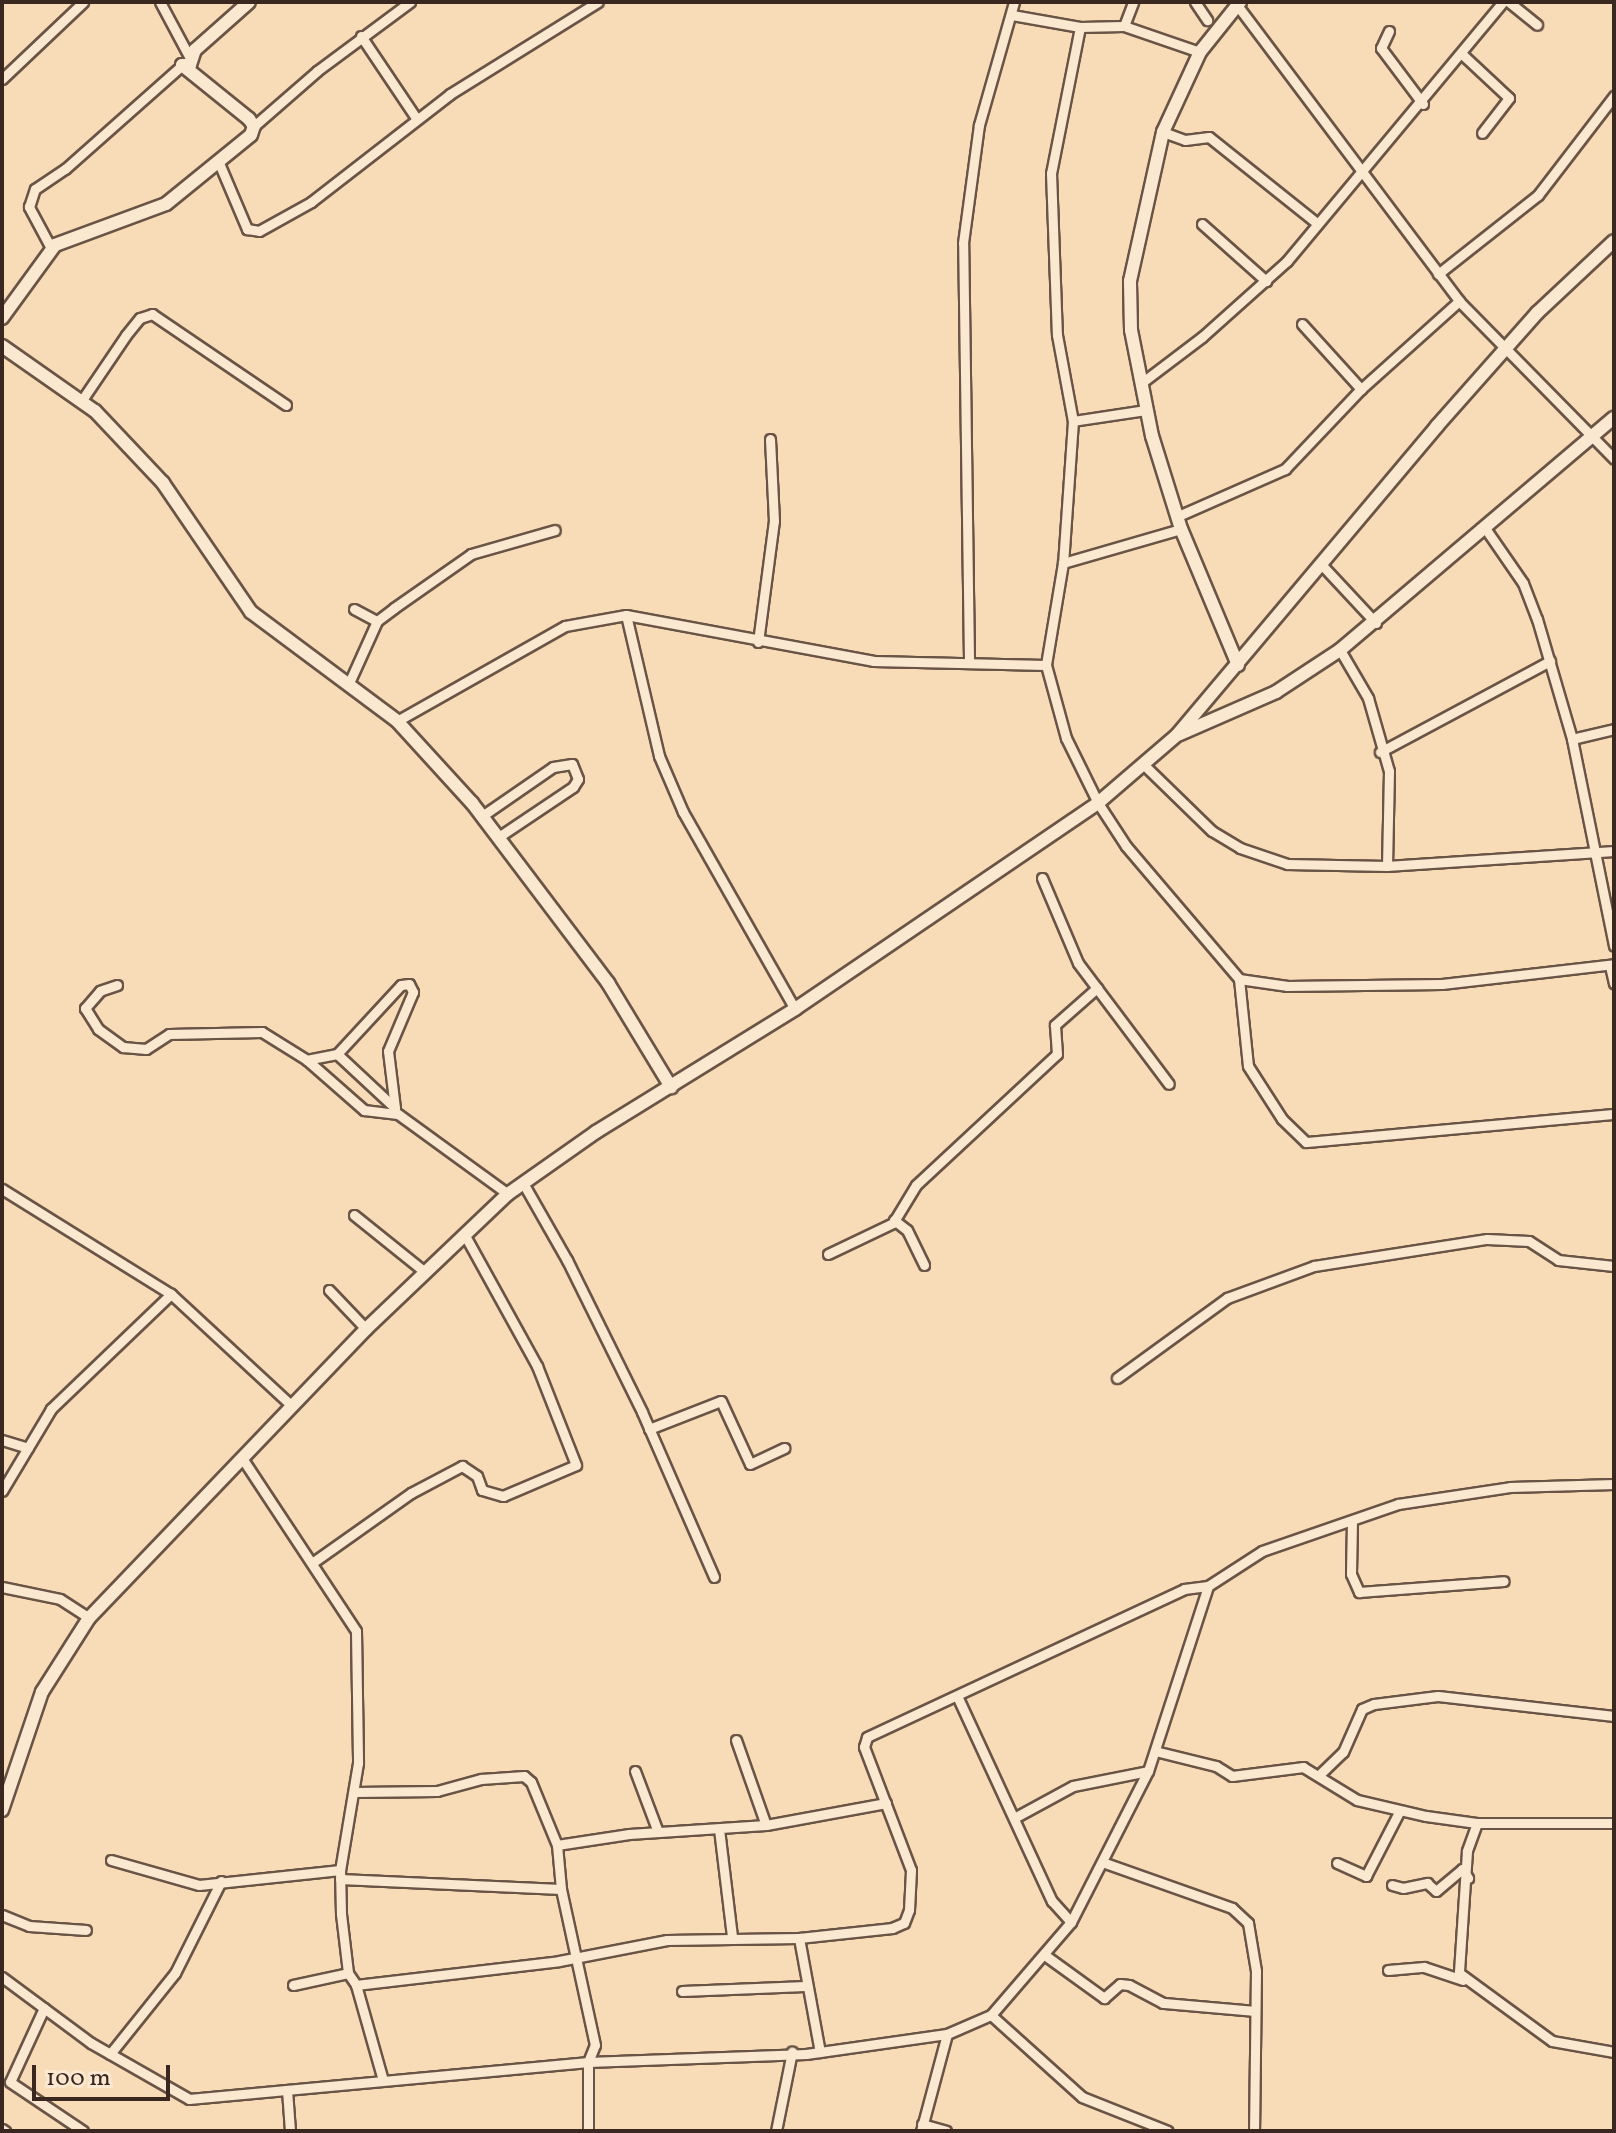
<!DOCTYPE html>
<html>
<head>
<meta charset="utf-8">
<style>
  body { margin:0 }
  #map { position:relative; width:1616px; height:2133px; overflow:hidden; background:#f8dcb7; font-family:Vollkorn,serif }
  div>[style] { position:absolute }
  [style*='--x'] { left:calc(var(--x)*1px); top:calc(var(--y)*1px); width:calc(var(--w)*1px); rotate:calc(var(--a)*1deg) }
  .roads { filter:drop-shadow(2px 0 #6a5446) drop-shadow(-2px 0 #6a5446) drop-shadow(0 2px #6a5446) drop-shadow(0 -2px #6a5446) }
  .street>* { height:9px; margin:-4.5px; padding:0 4.5px; transform-origin:4.5px; border-radius:4.5px; background:#fae8d0 }
  .secondary>* { height:12px; margin:-6px; padding:0 6px; transform-origin:6px; border-radius:6px; background:#fae8d0 }
  span { translate:-50% -50%; white-space:nowrap; text-align:center; line-height:1.15; -webkit-text-stroke:6px #fae8d0; paint-order:stroke }
  .frame { position:absolute; inset:0; border:4px solid #3a2720; pointer-events:none }
  .scale { position:absolute; left:32px; top:2065px; width:138px; height:36px; box-sizing:border-box; border:4px solid #3a2720; border-top:0; padding-left:10px; font-size:24px; line-height:28px; white-space:nowrap; color:#3a2720; -webkit-text-stroke:6px #fae8d0; paint-order:stroke }
</style>
</head>
<body>
<div id="map">
  <div class="roads">
    <div class="street">
      <div style="--x:160;--y:2;--w:66;--a:61.9"></div>
      <div style="--x:1195;--y:2;--w:22;--a:56"></div>
      <div style="--x:1509;--y:2;--w:36;--a:39"></div>
      <div style="--x:1237;--y:5;--w:370;--a:53.1"></div>
      <div style="--x:1459;--y:301;--w:221;--a:45.5"></div>
      <div style="--x:1012;--y:15;--w:69;--a:10"></div>
      <div style="--x:1080;--y:27;--w:44;--a:-1.3"></div>
      <div style="--x:1124;--y:26;--w:80;--a:18.9"></div>
      <div style="--x:1124;--y:26;--w:26;--a:-69"></div>
      <div style="--x:1080;--y:27;--w:149;--a:101.2"></div>
      <div style="--x:1051;--y:173;--w:162;--a:87.9"></div>
      <div style="--x:1057;--y:335;--w:87;--a:79.5"></div>
      <div style="--x:1073;--y:421;--w:142;--a:94"></div>
      <div style="--x:1063;--y:563;--w:103;--a:99.5"></div>
      <div style="--x:1046;--y:665;--w:76;--a:74.7"></div>
      <div style="--x:1066;--y:738;--w:72;--a:63.8"></div>
      <div style="--x:1098;--y:803;--w:51;--a:56.9"></div>
      <div style="--x:1126;--y:846;--w:175;--a:49.6"></div>
      <div style="--x:1239;--y:979;--w:49;--a:8.3"></div>
      <div style="--x:1287;--y:986;--w:155;--a:-0.7"></div>
      <div style="--x:1442;--y:984;--w:173;--a:-6.6"></div>
      <div style="--x:1389;--y:31;--w:19;--a:115"></div>
      <div style="--x:1381;--y:48;--w:70;--a:53.1"></div>
      <div style="--x:361;--y:36;--w:99;--a:56.1"></div>
      <div style="--x:1463;--y:55;--w:63;--a:43.1"></div>
      <div style="--x:1509;--y:98;--w:44;--a:127.6"></div>
      <div style="--x:2;--y:79;--w:112;--a:-43.5"></div>
      <div style="--x:254;--y:126;--w:84;--a:-41.1"></div>
      <div style="--x:317;--y:71;--w:116;--a:-36.6"></div>
      <div style="--x:1163;--y:132;--w:23;--a:20"></div>
      <div style="--x:1185;--y:140;--w:24;--a:-7"></div>
      <div style="--x:1209;--y:137;--w:139;--a:38.6"></div>
      <div style="--x:219;--y:163;--w:72;--a:67"></div>
      <div style="--x:247;--y:229;--w:12;--a:9"></div>
      <div style="--x:259;--y:231;--w:60;--a:-29.1"></div>
      <div style="--x:311;--y:202;--w:176;--a:-37.8"></div>
      <div style="--x:450;--y:94;--w:174;--a:-31.9"></div>
      <div style="--x:1202;--y:224;--w:86;--a:41.7"></div>
      <div style="--x:51;--y:248;--w:47;--a:-118.2"></div>
      <div style="--x:29;--y:207;--w:19;--a:-72"></div>
      <div style="--x:35;--y:189;--w:36;--a:-34"></div>
      <div style="--x:65;--y:169;--w:157;--a:-41.6"></div>
      <div style="--x:1438;--y:274;--w:127;--a:-38.3"></div>
      <div style="--x:1538;--y:195;--w:125;--a:-52.5"></div>
      <div style="--x:1302;--y:324;--w:88;--a:47.8"></div>
      <div style="--x:1140;--y:384;--w:78;--a:-37.2"></div>
      <div style="--x:1202;--y:337;--w:114;--a:-41.8"></div>
      <div style="--x:1287;--y:261;--w:337;--a:-50.2"></div>
      <div style="--x:82;--y:400;--w:78;--a:-55.9"></div>
      <div style="--x:126;--y:335;--w:22;--a:-51"></div>
      <div style="--x:140;--y:318;--w:13;--a:-18"></div>
      <div style="--x:152;--y:314;--w:162;--a:34.2"></div>
      <div style="--x:1073;--y:421;--w:74;--a:-8.6"></div>
      <div style="--x:1178;--y:516;--w:117;--a:-23.7"></div>
      <div style="--x:1285;--y:469;--w:110;--a:-46.5"></div>
      <div style="--x:1361;--y:389;--w:132;--a:-41.9"></div>
      <div style="--x:1485;--y:528;--w:67;--a:55.4"></div>
      <div style="--x:1523;--y:583;--w:39;--a:69"></div>
      <div style="--x:1537;--y:619;--w:125;--a:73.7"></div>
      <div style="--x:1572;--y:739;--w:211;--a:78.5"></div>
      <div style="--x:1063;--y:563;--w:123;--a:-16.1"></div>
      <div style="--x:1320;--y:563;--w:82;--a:47"></div>
      <div style="--x:354;--y:609;--w:26;--a:28"></div>
      <div style="--x:626;--y:615;--w:145;--a:76.8"></div>
      <div style="--x:659;--y:756;--w:61;--a:66.8"></div>
      <div style="--x:683;--y:812;--w:227;--a:60.4"></div>
      <div style="--x:758;--y:642;--w:122;--a:-82.5"></div>
      <div style="--x:774;--y:521;--w:82;--a:-92.8"></div>
      <div style="--x:1340;--y:650;--w:56;--a:59.7"></div>
      <div style="--x:1368;--y:698;--w:76;--a:74"></div>
      <div style="--x:1389;--y:771;--w:95;--a:91.2"></div>
      <div style="--x:969;--y:660;--w:417;--a:-90.8"></div>
      <div style="--x:963;--y:243;--w:119;--a:-82.3"></div>
      <div style="--x:979;--y:125;--w:128;--a:-74.1"></div>
      <div style="--x:349;--y:683;--w:68;--a:-65.7"></div>
      <div style="--x:377;--y:621;--w:21;--a:-37"></div>
      <div style="--x:394;--y:608;--w:94;--a:-35"></div>
      <div style="--x:471;--y:554;--w:87;--a:-15.9"></div>
      <div style="--x:397;--y:721;--w:193;--a:-29.5"></div>
      <div style="--x:565;--y:626;--w:62;--a:-10.2"></div>
      <div style="--x:626;--y:615;--w:251;--a:10.5"></div>
      <div style="--x:873;--y:661;--w:173;--a:1.3"></div>
      <div style="--x:1572;--y:739;--w:43;--a:-13.4"></div>
      <div style="--x:1380;--y:752;--w:193;--a:-28.2"></div>
      <div style="--x:1143;--y:764;--w:96;--a:44.2"></div>
      <div style="--x:1212;--y:831;--w:33;--a:31"></div>
      <div style="--x:1240;--y:848;--w:50;--a:18.8"></div>
      <div style="--x:1287;--y:864;--w:100;--a:1.1"></div>
      <div style="--x:1387;--y:866;--w:227;--a:-3.8"></div>
      <div style="--x:482;--y:816;--w:86;--a:-34.6"></div>
      <div style="--x:553;--y:767;--w:19;--a:-9"></div>
      <div style="--x:572;--y:764;--w:16;--a:68"></div>
      <div style="--x:578;--y:779;--w:9;--a:122"></div>
      <div style="--x:573;--y:787;--w:88;--a:146.1"></div>
      <div style="--x:1042;--y:878;--w:92;--a:67"></div>
      <div style="--x:1078;--y:963;--w:151;--a:53.1"></div>
      <div style="--x:1610;--y:966;--w:18;--a:77"></div>
      <div style="--x:1239;--y:979;--w:87;--a:84.1"></div>
      <div style="--x:1248;--y:1066;--w:63;--a:57.3"></div>
      <div style="--x:1282;--y:1119;--w:33;--a:44"></div>
      <div style="--x:1306;--y:1142;--w:309;--a:-5.2"></div>
      <div style="--x:117;--y:985;--w:18;--a:161"></div>
      <div style="--x:100;--y:991;--w:23;--a:131"></div>
      <div style="--x:85;--y:1008;--w:25;--a:58"></div>
      <div style="--x:98;--y:1029;--w:31;--a:36"></div>
      <div style="--x:123;--y:1047;--w:23;--a:5"></div>
      <div style="--x:146;--y:1049;--w:27;--a:-33"></div>
      <div style="--x:169;--y:1034;--w:93;--a:-1.2"></div>
      <div style="--x:262;--y:1032;--w:53;--a:31.9"></div>
      <div style="--x:337;--y:1054;--w:94;--a:-47.2"></div>
      <div style="--x:401;--y:985;--w:8;--a:-7"></div>
      <div style="--x:409;--y:984;--w:9;--a:63"></div>
      <div style="--x:413;--y:992;--w:64;--a:113"></div>
      <div style="--x:388;--y:1051;--w:57;--a:83"></div>
      <div style="--x:395;--y:1108;--w:79;--a:-137"></div>
      <div style="--x:337;--y:1054;--w:31;--a:169"></div>
      <div style="--x:307;--y:1060;--w:76;--a:41.3"></div>
      <div style="--x:364;--y:1110;--w:34;--a:7"></div>
      <div style="--x:398;--y:1114;--w:136;--a:36"></div>
      <div style="--x:523;--y:1183;--w:89;--a:60.3"></div>
      <div style="--x:567;--y:1260;--w:169;--a:63.7"></div>
      <div style="--x:642;--y:1412;--w:180;--a:66.4"></div>
      <div style="--x:2;--y:1189;--w:199;--a:31.9"></div>
      <div style="--x:171;--y:1294;--w:163;--a:42.8"></div>
      <div style="--x:354;--y:1215;--w:91;--a:38.8"></div>
      <div style="--x:894;--y:1220;--w:16;--a:38"></div>
      <div style="--x:907;--y:1230;--w:39;--a:64"></div>
      <div style="--x:828;--y:1254;--w:72;--a:-25.5"></div>
      <div style="--x:893;--y:1223;--w:44;--a:-58.8"></div>
      <div style="--x:916;--y:1185;--w:192;--a:-42.9"></div>
      <div style="--x:1057;--y:1054;--w:29;--a:-94"></div>
      <div style="--x:1055;--y:1025;--w:56;--a:-41.4"></div>
      <div style="--x:329;--y:1290;--w:54;--a:46.5"></div>
      <div style="--x:1117;--y:1378;--w:136;--a:-36"></div>
      <div style="--x:1227;--y:1298;--w:93;--a:-20.2"></div>
      <div style="--x:1314;--y:1266;--w:175;--a:-8.9"></div>
      <div style="--x:1487;--y:1239;--w:42;--a:2.7"></div>
      <div style="--x:1529;--y:1241;--w:35;--a:33"></div>
      <div style="--x:1558;--y:1260;--w:56;--a:6.1"></div>
      <div style="--x:649;--y:1429;--w:77;--a:-21.3"></div>
      <div style="--x:721;--y:1401;--w:69;--a:65.3"></div>
      <div style="--x:750;--y:1464;--w:38;--a:-25"></div>
      <div style="--x:2;--y:1440;--w:27;--a:17"></div>
      <div style="--x:242;--y:1458;--w:207;--a:56.6"></div>
      <div style="--x:356;--y:1631;--w:132;--a:89.1"></div>
      <div style="--x:358;--y:1763;--w:109;--a:99.5"></div>
      <div style="--x:340;--y:1870;--w:44;--a:88.7"></div>
      <div style="--x:341;--y:1914;--w:59;--a:83.2"></div>
      <div style="--x:348;--y:1973;--w:14;--a:56"></div>
      <div style="--x:356;--y:1985;--w:96;--a:74.2"></div>
      <div style="--x:2;--y:1491;--w:96;--a:-59.1"></div>
      <div style="--x:51;--y:1409;--w:166;--a:-43.8"></div>
      <div style="--x:1352;--y:1521;--w:53;--a:91.1"></div>
      <div style="--x:1351;--y:1574;--w:20;--a:66"></div>
      <div style="--x:1359;--y:1592;--w:145;--a:-4.3"></div>
      <div style="--x:312;--y:1563;--w:121;--a:-35.3"></div>
      <div style="--x:411;--y:1493;--w:58;--a:-27.9"></div>
      <div style="--x:462;--y:1466;--w:18;--a:34"></div>
      <div style="--x:477;--y:1476;--w:15;--a:70"></div>
      <div style="--x:482;--y:1490;--w:22;--a:16"></div>
      <div style="--x:503;--y:1496;--w:79;--a:-23"></div>
      <div style="--x:576;--y:1465;--w:106;--a:-111.5"></div>
      <div style="--x:537;--y:1366;--w:151;--a:-118.9"></div>
      <div style="--x:2;--y:1587;--w:59;--a:11.7"></div>
      <div style="--x:60;--y:1599;--w:35;--a:33"></div>
      <div style="--x:958;--y:1698;--w:224;--a:65.2"></div>
      <div style="--x:1052;--y:1901;--w:28;--a:48"></div>
      <div style="--x:736;--y:1740;--w:90;--a:70.6"></div>
      <div style="--x:1155;--y:1751;--w:63;--a:13.8"></div>
      <div style="--x:1216;--y:1766;--w:19;--a:32"></div>
      <div style="--x:1232;--y:1776;--w:72;--a:-7.2"></div>
      <div style="--x:1303;--y:1767;--w:63;--a:31.4"></div>
      <div style="--x:1357;--y:1800;--w:71;--a:13.1"></div>
      <div style="--x:1426;--y:1816;--w:51;--a:7.8"></div>
      <div style="--x:1477;--y:1823;--w:137;--a:0"></div>
      <div style="--x:635;--y:1771;--w:65;--a:69.3"></div>
      <div style="--x:1319;--y:1775;--w:33;--a:-44"></div>
      <div style="--x:1343;--y:1752;--w:47;--a:-66.2"></div>
      <div style="--x:1362;--y:1709;--w:13;--a:-23"></div>
      <div style="--x:1374;--y:1704;--w:64;--a:-7.1"></div>
      <div style="--x:1438;--y:1696;--w:177;--a:6.5"></div>
      <div style="--x:355;--y:1792;--w:82;--a:-0.7"></div>
      <div style="--x:437;--y:1791;--w:46;--a:-15.3"></div>
      <div style="--x:481;--y:1779;--w:43;--a:-4"></div>
      <div style="--x:524;--y:1776;--w:9;--a:41"></div>
      <div style="--x:531;--y:1782;--w:68;--a:67.6"></div>
      <div style="--x:1014;--y:1818;--w:67;--a:-28.5"></div>
      <div style="--x:1073;--y:1786;--w:76;--a:-11.3"></div>
      <div style="--x:1477;--y:1823;--w:30;--a:110"></div>
      <div style="--x:1467;--y:1851;--w:122;--a:93.8"></div>
      <div style="--x:1459;--y:1973;--w:115;--a:36.2"></div>
      <div style="--x:1552;--y:2041;--w:63;--a:10.1"></div>
      <div style="--x:719;--y:1829;--w:109;--a:83.1"></div>
      <div style="--x:111;--y:1860;--w:91;--a:15.9"></div>
      <div style="--x:199;--y:1885;--w:142;--a:-6.1"></div>
      <div style="--x:1105;--y:1863;--w:135;--a:19.5"></div>
      <div style="--x:1232;--y:1908;--w:22;--a:43"></div>
      <div style="--x:1248;--y:1923;--w:49;--a:80.5"></div>
      <div style="--x:1256;--y:1971;--w:160;--a:90.7"></div>
      <div style="--x:1337;--y:1863;--w:32;--a:24"></div>
      <div style="--x:1366;--y:1876;--w:72;--a:-62.7"></div>
      <div style="--x:340;--y:1879;--w:221;--a:2.6"></div>
      <div style="--x:1392;--y:1885;--w:11;--a:15"></div>
      <div style="--x:1403;--y:1888;--w:25;--a:-12"></div>
      <div style="--x:1427;--y:1883;--w:12;--a:42"></div>
      <div style="--x:1436;--y:1891;--w:34;--a:-40"></div>
      <div style="--x:1462;--y:1869;--w:11;--a:56"></div>
      <div style="--x:2;--y:1915;--w:29;--a:22"></div>
      <div style="--x:29;--y:1926;--w:57;--a:4"></div>
      <div style="--x:799;--y:1938;--w:116;--a:79.6"></div>
      <div style="--x:1046;--y:1956;--w:72;--a:35.9"></div>
      <div style="--x:1104;--y:1998;--w:21;--a:-41"></div>
      <div style="--x:1120;--y:1984;--w:9;--a:6"></div>
      <div style="--x:1129;--y:1985;--w:38;--a:28"></div>
      <div style="--x:1163;--y:2003;--w:91;--a:5"></div>
      <div style="--x:1388;--y:1970;--w:36;--a:-5"></div>
      <div style="--x:1424;--y:1967;--w:41;--a:18.4"></div>
      <div style="--x:2;--y:1977;--w:111;--a:36.6"></div>
      <div style="--x:91;--y:2043;--w:113;--a:29.7"></div>
      <div style="--x:189;--y:2099;--w:401;--a:-5.3"></div>
      <div style="--x:588;--y:2062;--w:218;--a:-2.1"></div>
      <div style="--x:806;--y:2054;--w:142;--a:-8.1"></div>
      <div style="--x:947;--y:2034;--w:48;--a:-23.4"></div>
      <div style="--x:991;--y:2015;--w:123;--a:-49.3"></div>
      <div style="--x:1071;--y:1922;--w:169;--a:-63"></div>
      <div style="--x:1148;--y:1771;--w:194;--a:-72"></div>
      <div style="--x:1208;--y:1586;--w:64;--a:-32.9"></div>
      <div style="--x:1262;--y:1551;--w:144;--a:-19.1"></div>
      <div style="--x:1398;--y:1504;--w:113;--a:-8.6"></div>
      <div style="--x:1510;--y:1487;--w:104;--a:-1.7"></div>
      <div style="--x:293;--y:1985;--w:56;--a:-12.3"></div>
      <div style="--x:356;--y:1985;--w:204;--a:-6.7"></div>
      <div style="--x:559;--y:1961;--w:110;--a:-11"></div>
      <div style="--x:667;--y:1940;--w:132;--a:-0.9"></div>
      <div style="--x:799;--y:1938;--w:94;--a:-6.1"></div>
      <div style="--x:892;--y:1928;--w:13;--a:-23"></div>
      <div style="--x:904;--y:1923;--w:14;--a:-69"></div>
      <div style="--x:909;--y:1910;--w:40;--a:-87.1"></div>
      <div style="--x:911;--y:1870;--w:132;--a:-110.9"></div>
      <div style="--x:864;--y:1747;--w:10;--a:-73"></div>
      <div style="--x:867;--y:1737;--w:350;--a:-25"></div>
      <div style="--x:1184;--y:1589;--w:24;--a:-7"></div>
      <div style="--x:682;--y:1991;--w:124;--a:-2.3"></div>
      <div style="--x:44;--y:2008;--w:81;--a:114.7"></div>
      <div style="--x:10;--y:2082;--w:88;--a:33.9"></div>
      <div style="--x:991;--y:2015;--w:122;--a:42"></div>
      <div style="--x:1082;--y:2097;--w:92;--a:21.6"></div>
      <div style="--x:110;--y:2054;--w:104;--a:-51.3"></div>
      <div style="--x:175;--y:1973;--w:103;--a:-63.4"></div>
      <div style="--x:287;--y:2090;--w:41;--a:85.8"></div>
      <div style="--x:922;--y:2124;--w:25;--a:16"></div>
      <div style="--x:2;--y:2129;--w:4;--a:34"></div>
      <div style="--x:588;--y:2131;--w:69;--a:-90"></div>
      <div style="--x:588;--y:2062;--w:18;--a:-68"></div>
      <div style="--x:595;--y:2045;--w:160;--a:-102.3"></div>
      <div style="--x:561;--y:1889;--w:44;--a:-95.2"></div>
      <div style="--x:557;--y:1845;--w:73;--a:-8.7"></div>
      <div style="--x:629;--y:1834;--w:137;--a:-3.8"></div>
      <div style="--x:766;--y:1825;--w:122;--a:-10.4"></div>
      <div style="--x:776;--y:2131;--w:81;--a:-78.6"></div>
      <div style="--x:921;--y:2131;--w:100;--a:-75"></div>
    </div>
    <div class="secondary">
      <div style="--x:2;--y:318;--w:90;--a:-54"></div>
      <div style="--x:55;--y:245;--w:118;--a:-20.3"></div>
      <div style="--x:166;--y:204;--w:109;--a:-39.1"></div>
      <div style="--x:251;--y:135;--w:9;--a:-72"></div>
      <div style="--x:254;--y:126;--w:9;--a:-126"></div>
      <div style="--x:249;--y:119;--w:86;--a:-141.1"></div>
      <div style="--x:182;--y:65;--w:8;--a:0"></div>
      <div style="--x:190;--y:65;--w:16;--a:-72"></div>
      <div style="--x:195;--y:50;--w:72;--a:-41.6"></div>
      <div style="--x:2;--y:346;--w:113;--a:35"></div>
      <div style="--x:95;--y:411;--w:99;--a:46.6"></div>
      <div style="--x:163;--y:483;--w:156;--a:55.7"></div>
      <div style="--x:251;--y:612;--w:182;--a:36.7"></div>
      <div style="--x:397;--y:721;--w:111;--a:47.6"></div>
      <div style="--x:472;--y:803;--w:226;--a:52.9"></div>
      <div style="--x:608;--y:983;--w:122;--a:58.8"></div>
      <div style="--x:1238;--y:665;--w:147;--a:-112.7"></div>
      <div style="--x:1181;--y:529;--w:97;--a:-107.3"></div>
      <div style="--x:1152;--y:436;--w:108;--a:-101.2"></div>
      <div style="--x:1131;--y:330;--w:49;--a:-91.2"></div>
      <div style="--x:1130;--y:281;--w:153;--a:-77.5"></div>
      <div style="--x:1163;--y:132;--w:88;--a:-65.2"></div>
      <div style="--x:1200;--y:52;--w:64;--a:-51.3"></div>
      <div style="--x:1180;--y:734;--w:105;--a:-23.6"></div>
      <div style="--x:1276;--y:692;--w:77;--a:-33.3"></div>
      <div style="--x:1340;--y:650;--w:359;--a:-40.3"></div>
      <div style="--x:2;--y:1810;--w:125;--a:-71.3"></div>
      <div style="--x:42;--y:1692;--w:88;--a:-57.6"></div>
      <div style="--x:89;--y:1618;--w:400;--a:-46.2"></div>
      <div style="--x:366;--y:1329;--w:196;--a:-43.6"></div>
      <div style="--x:508;--y:1194;--w:108;--a:-35.2"></div>
      <div style="--x:596;--y:1132;--w:234;--a:-31.7"></div>
      <div style="--x:795;--y:1009;--w:366;--a:-34.2"></div>
      <div style="--x:1098;--y:803;--w:104;--a:-40.7"></div>
      <div style="--x:1177;--y:735;--w:404;--a:-49.9"></div>
      <div style="--x:1437;--y:426;--w:151;--a:-48.5"></div>
      <div style="--x:1537;--y:313;--w:105;--a:-43.1"></div>
    </div>
  </div>
  <div class="frame"></div>
  <div class="scale">100 m</div>
</div>
</body>
</html>
